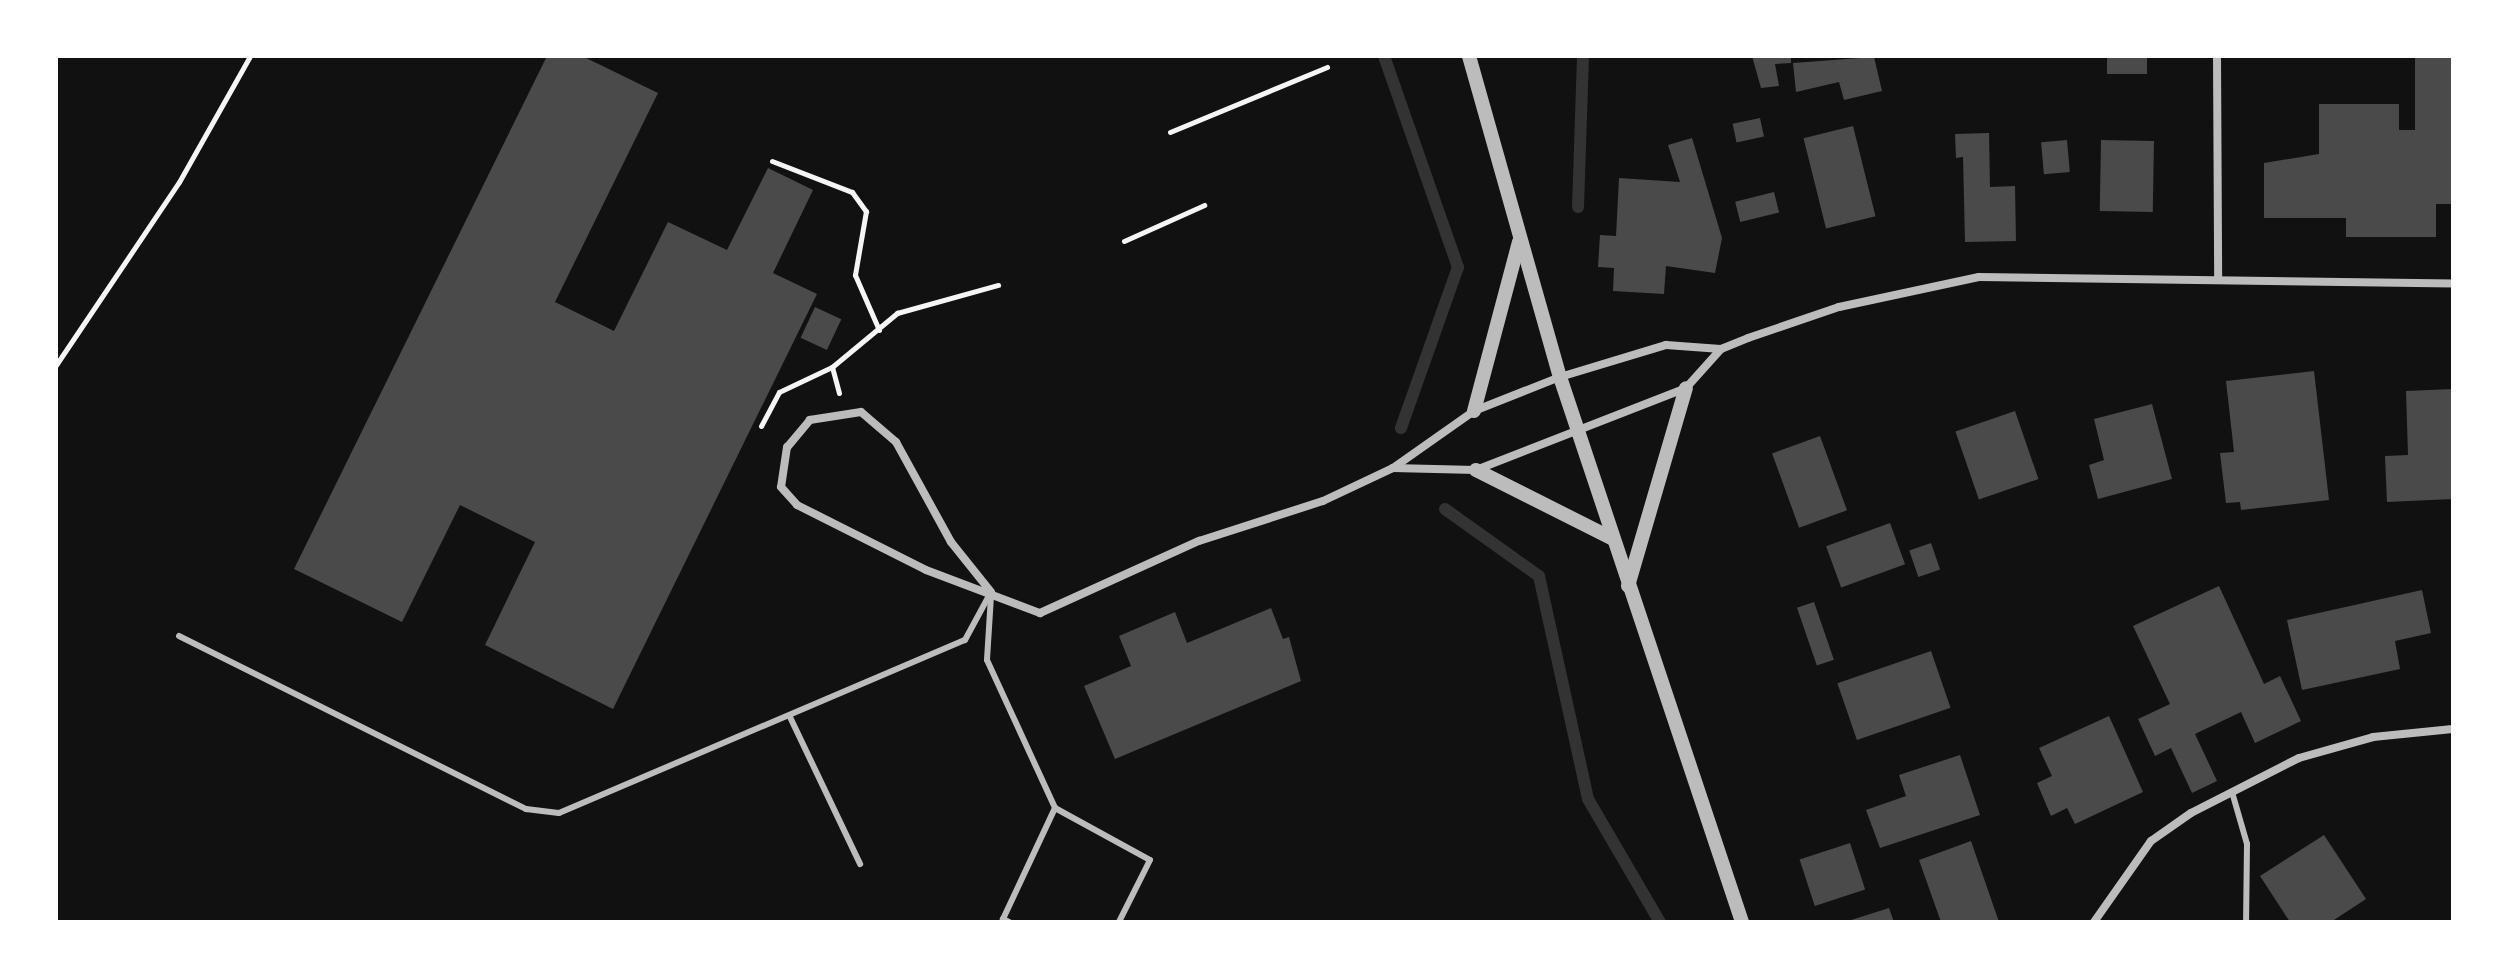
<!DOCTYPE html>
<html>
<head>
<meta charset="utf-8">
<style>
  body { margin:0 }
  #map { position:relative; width:2509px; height:978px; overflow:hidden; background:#111; font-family:Figtree,sans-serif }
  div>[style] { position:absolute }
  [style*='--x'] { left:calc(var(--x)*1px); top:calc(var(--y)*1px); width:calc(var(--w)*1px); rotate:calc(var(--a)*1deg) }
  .stream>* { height:12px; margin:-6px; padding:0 6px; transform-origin:6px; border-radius:6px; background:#333 }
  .building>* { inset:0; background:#4a4a4a; transform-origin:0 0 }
  .path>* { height:5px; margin:-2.5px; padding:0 2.5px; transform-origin:2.5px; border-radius:2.5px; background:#f5f5f5 }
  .service>* { height:6px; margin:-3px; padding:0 3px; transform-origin:3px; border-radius:3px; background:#bcbcbc }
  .minor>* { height:8px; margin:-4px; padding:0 4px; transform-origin:4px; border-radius:4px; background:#bcbcbc }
  .tertiary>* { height:14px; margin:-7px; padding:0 7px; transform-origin:7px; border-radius:7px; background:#bcbcbc }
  span { translate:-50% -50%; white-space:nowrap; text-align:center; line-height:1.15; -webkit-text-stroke:6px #fff; paint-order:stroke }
  .frame { position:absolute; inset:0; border:58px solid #fff; pointer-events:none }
</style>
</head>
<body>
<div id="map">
  <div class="stream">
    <div style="--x:1384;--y:56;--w:224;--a:70.7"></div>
    <div style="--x:1458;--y:267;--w:171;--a:109.5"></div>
    <div style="--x:1578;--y:207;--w:151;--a:-88.1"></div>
    <div style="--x:1445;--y:509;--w:115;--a:35.5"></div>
    <div style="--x:1539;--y:576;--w:228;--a:77.6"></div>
    <div style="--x:1588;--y:799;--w:143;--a:59.7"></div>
  </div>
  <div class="building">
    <div style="clip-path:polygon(547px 56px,582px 56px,658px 93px,555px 302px,614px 331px,668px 222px,727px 250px,768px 168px,813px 190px,773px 273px,817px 294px,613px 709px,485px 645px,535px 542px,460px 505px,402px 622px,294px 569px)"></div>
    <div style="clip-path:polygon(1752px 56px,1791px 56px,1791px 63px,1775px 64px,1779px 86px,1761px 88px)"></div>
    <div style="left:2107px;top:56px;width:40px;height:18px"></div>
    <div style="clip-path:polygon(2415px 56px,2453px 56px,2453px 204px,2436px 204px,2436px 237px,2346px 237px,2346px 218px,2264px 218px,2264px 163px,2319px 154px,2319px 104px,2399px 104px,2399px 130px,2415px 130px)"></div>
    <div style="clip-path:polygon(1874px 57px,1882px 91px,1844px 100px,1839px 82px,1796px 92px,1793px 63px)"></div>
    <div style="left:1760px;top:118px;width:19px;height:28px;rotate:78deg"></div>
    <div style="left:1853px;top:126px;width:93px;height:51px;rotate:76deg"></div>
    <div style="clip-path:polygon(1989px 133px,1990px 187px,2015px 186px,2016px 241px,1965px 242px,1963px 157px,1956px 158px,1955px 134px)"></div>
    <div style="clip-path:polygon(1692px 138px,1722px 238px,1715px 273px,1666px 266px,1664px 294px,1613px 291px,1614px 268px,1598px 267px,1600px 235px,1616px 236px,1619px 178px,1680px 182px,1668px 145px)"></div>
    <div style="left:2067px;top:140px;width:32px;height:26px;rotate:85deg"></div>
    <div style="left:2101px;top:140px;width:53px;height:71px;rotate:1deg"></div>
    <div style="left:1774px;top:192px;width:21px;height:40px;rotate:76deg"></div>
    <div style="left:815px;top:307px;width:29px;height:34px;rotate:25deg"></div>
    <div style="clip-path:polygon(2314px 371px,2329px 500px,2241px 510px,2240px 502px,2226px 503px,2220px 453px,2234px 452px,2226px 381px)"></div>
    <div style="clip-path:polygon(2453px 389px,2453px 499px,2387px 502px,2385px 456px,2408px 455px,2406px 391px)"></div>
    <div style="clip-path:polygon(2152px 404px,2172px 479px,2098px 499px,2089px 465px,2104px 460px,2094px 419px)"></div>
    <div style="left:2015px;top:411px;width:72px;height:63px;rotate:71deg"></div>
    <div style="left:1820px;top:436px;width:79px;height:51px;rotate:70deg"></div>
    <div style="left:1890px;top:523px;width:44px;height:68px;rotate:70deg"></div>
    <div style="left:1931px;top:543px;width:28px;height:23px;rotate:71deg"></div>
    <div style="clip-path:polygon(2219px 586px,2264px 684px,2280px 676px,2301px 721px,2255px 743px,2241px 712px,2195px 734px,2217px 781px,2192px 793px,2171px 748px,2155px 756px,2138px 719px,2170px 704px,2133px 626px)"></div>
    <div style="clip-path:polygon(2422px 590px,2431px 633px,2395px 641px,2400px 669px,2302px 690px,2287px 620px)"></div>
    <div style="left:1814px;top:602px;width:61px;height:18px;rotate:71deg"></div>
    <div style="clip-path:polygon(1271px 608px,1283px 639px,1289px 637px,1301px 681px,1115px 759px,1084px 686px,1131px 666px,1119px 636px,1175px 612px,1187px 643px)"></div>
    <div style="left:1931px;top:651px;width:60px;height:99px;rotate:71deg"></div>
    <div style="clip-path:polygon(2109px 716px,2143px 792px,2075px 824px,2067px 808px,2051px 816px,2037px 783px,2052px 776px,2039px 748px)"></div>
    <div style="clip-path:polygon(1960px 755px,1980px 815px,1880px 848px,1866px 810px,1906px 796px,1899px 775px)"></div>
    <div style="clip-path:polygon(2324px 835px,2366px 899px,2331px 922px,2290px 922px,2260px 876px)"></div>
    <div style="clip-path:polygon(1971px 841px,1999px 922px,1941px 922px,1919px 860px)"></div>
    <div style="left:1850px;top:843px;width:49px;height:53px;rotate:72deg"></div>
    <div style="clip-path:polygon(1889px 908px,1894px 922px,1848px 922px,1848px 921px)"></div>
  </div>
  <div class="path">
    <div style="--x:1170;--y:132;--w:170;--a:-22.5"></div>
    <div style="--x:772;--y:161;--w:86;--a:21.2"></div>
    <div style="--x:852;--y:192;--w:24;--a:54"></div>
    <div style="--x:866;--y:211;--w:65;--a:99.8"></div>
    <div style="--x:855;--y:275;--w:60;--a:66.4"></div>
    <div style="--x:1124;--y:241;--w:88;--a:-24.2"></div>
    <div style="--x:56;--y:365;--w:220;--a:-56.1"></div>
    <div style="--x:179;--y:182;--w:145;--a:-60.6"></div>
    <div style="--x:839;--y:393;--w:27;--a:-105"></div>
    <div style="--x:832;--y:367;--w:85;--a:-39.7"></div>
    <div style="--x:897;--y:313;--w:105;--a:-15.5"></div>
    <div style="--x:761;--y:426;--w:38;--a:-62"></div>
    <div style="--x:779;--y:392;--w:59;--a:-25.3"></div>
  </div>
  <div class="service">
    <div style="--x:991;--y:596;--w:64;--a:93.6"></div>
    <div style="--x:987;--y:660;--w:163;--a:65.3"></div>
    <div style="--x:1055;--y:808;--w:108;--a:28.7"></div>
    <div style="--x:1150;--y:860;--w:69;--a:116.6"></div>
    <div style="--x:179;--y:636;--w:388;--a:26.5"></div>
    <div style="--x:526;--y:809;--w:33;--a:7"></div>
    <div style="--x:559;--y:813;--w:441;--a:-23.1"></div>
    <div style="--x:965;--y:640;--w:55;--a:-61.6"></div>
    <div style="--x:790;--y:717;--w:163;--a:64.5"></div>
    <div style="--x:2232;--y:792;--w:54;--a:73.9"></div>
    <div style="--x:2247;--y:844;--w:78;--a:90.7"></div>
    <div style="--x:1009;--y:922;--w:7;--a:-153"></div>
    <div style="--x:1003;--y:919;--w:123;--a:-64.9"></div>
  </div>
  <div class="minor">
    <div style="--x:2217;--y:56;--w:223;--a:89.7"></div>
    <div style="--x:1393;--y:468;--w:83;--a:1.4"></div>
    <div style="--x:1476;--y:470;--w:225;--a:-21.3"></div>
    <div style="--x:1686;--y:388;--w:52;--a:-48.1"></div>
    <div style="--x:1721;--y:349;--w:29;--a:-22"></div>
    <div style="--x:1748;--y:338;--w:96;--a:-18.8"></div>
    <div style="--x:1839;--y:307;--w:143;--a:-12.1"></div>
    <div style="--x:1979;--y:277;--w:474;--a:0.8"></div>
    <div style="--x:991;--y:592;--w:64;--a:-128.7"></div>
    <div style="--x:951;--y:542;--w:114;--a:-118.8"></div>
    <div style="--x:896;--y:442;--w:46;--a:-139.4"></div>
    <div style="--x:861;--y:412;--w:52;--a:171.1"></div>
    <div style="--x:810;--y:420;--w:35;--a:130"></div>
    <div style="--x:787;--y:447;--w:40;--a:98.5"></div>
    <div style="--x:781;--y:487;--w:24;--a:48"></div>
    <div style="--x:797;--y:505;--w:144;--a:26.7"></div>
    <div style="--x:926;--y:570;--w:122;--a:20.7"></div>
    <div style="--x:1040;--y:613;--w:175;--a:-24.4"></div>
    <div style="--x:1199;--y:541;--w:130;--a:-17.9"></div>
    <div style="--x:1323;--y:501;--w:77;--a:-25.2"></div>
    <div style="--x:1393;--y:468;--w:99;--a:-35.1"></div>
    <div style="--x:1474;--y:411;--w:92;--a:-21.6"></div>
    <div style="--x:1560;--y:377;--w:111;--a:-16.8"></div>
    <div style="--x:1666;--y:345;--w:55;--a:4.2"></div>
    <div style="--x:2094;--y:922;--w:99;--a:-54.9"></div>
    <div style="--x:2151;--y:841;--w:49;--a:-35"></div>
    <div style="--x:2191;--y:813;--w:121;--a:-27"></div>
    <div style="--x:2299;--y:758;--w:77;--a:-15.8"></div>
    <div style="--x:2373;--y:737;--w:80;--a:-5.7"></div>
  </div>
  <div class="tertiary">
    <div style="--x:1469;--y:56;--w:334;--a:74.2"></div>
    <div style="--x:1560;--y:377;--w:575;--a:71.53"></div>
    <div style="--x:1474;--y:411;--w:175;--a:-75.1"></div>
    <div style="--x:1476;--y:470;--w:153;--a:26.7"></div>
    <div style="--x:1628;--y:586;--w:206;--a:-73.7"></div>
  </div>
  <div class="frame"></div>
</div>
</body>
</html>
